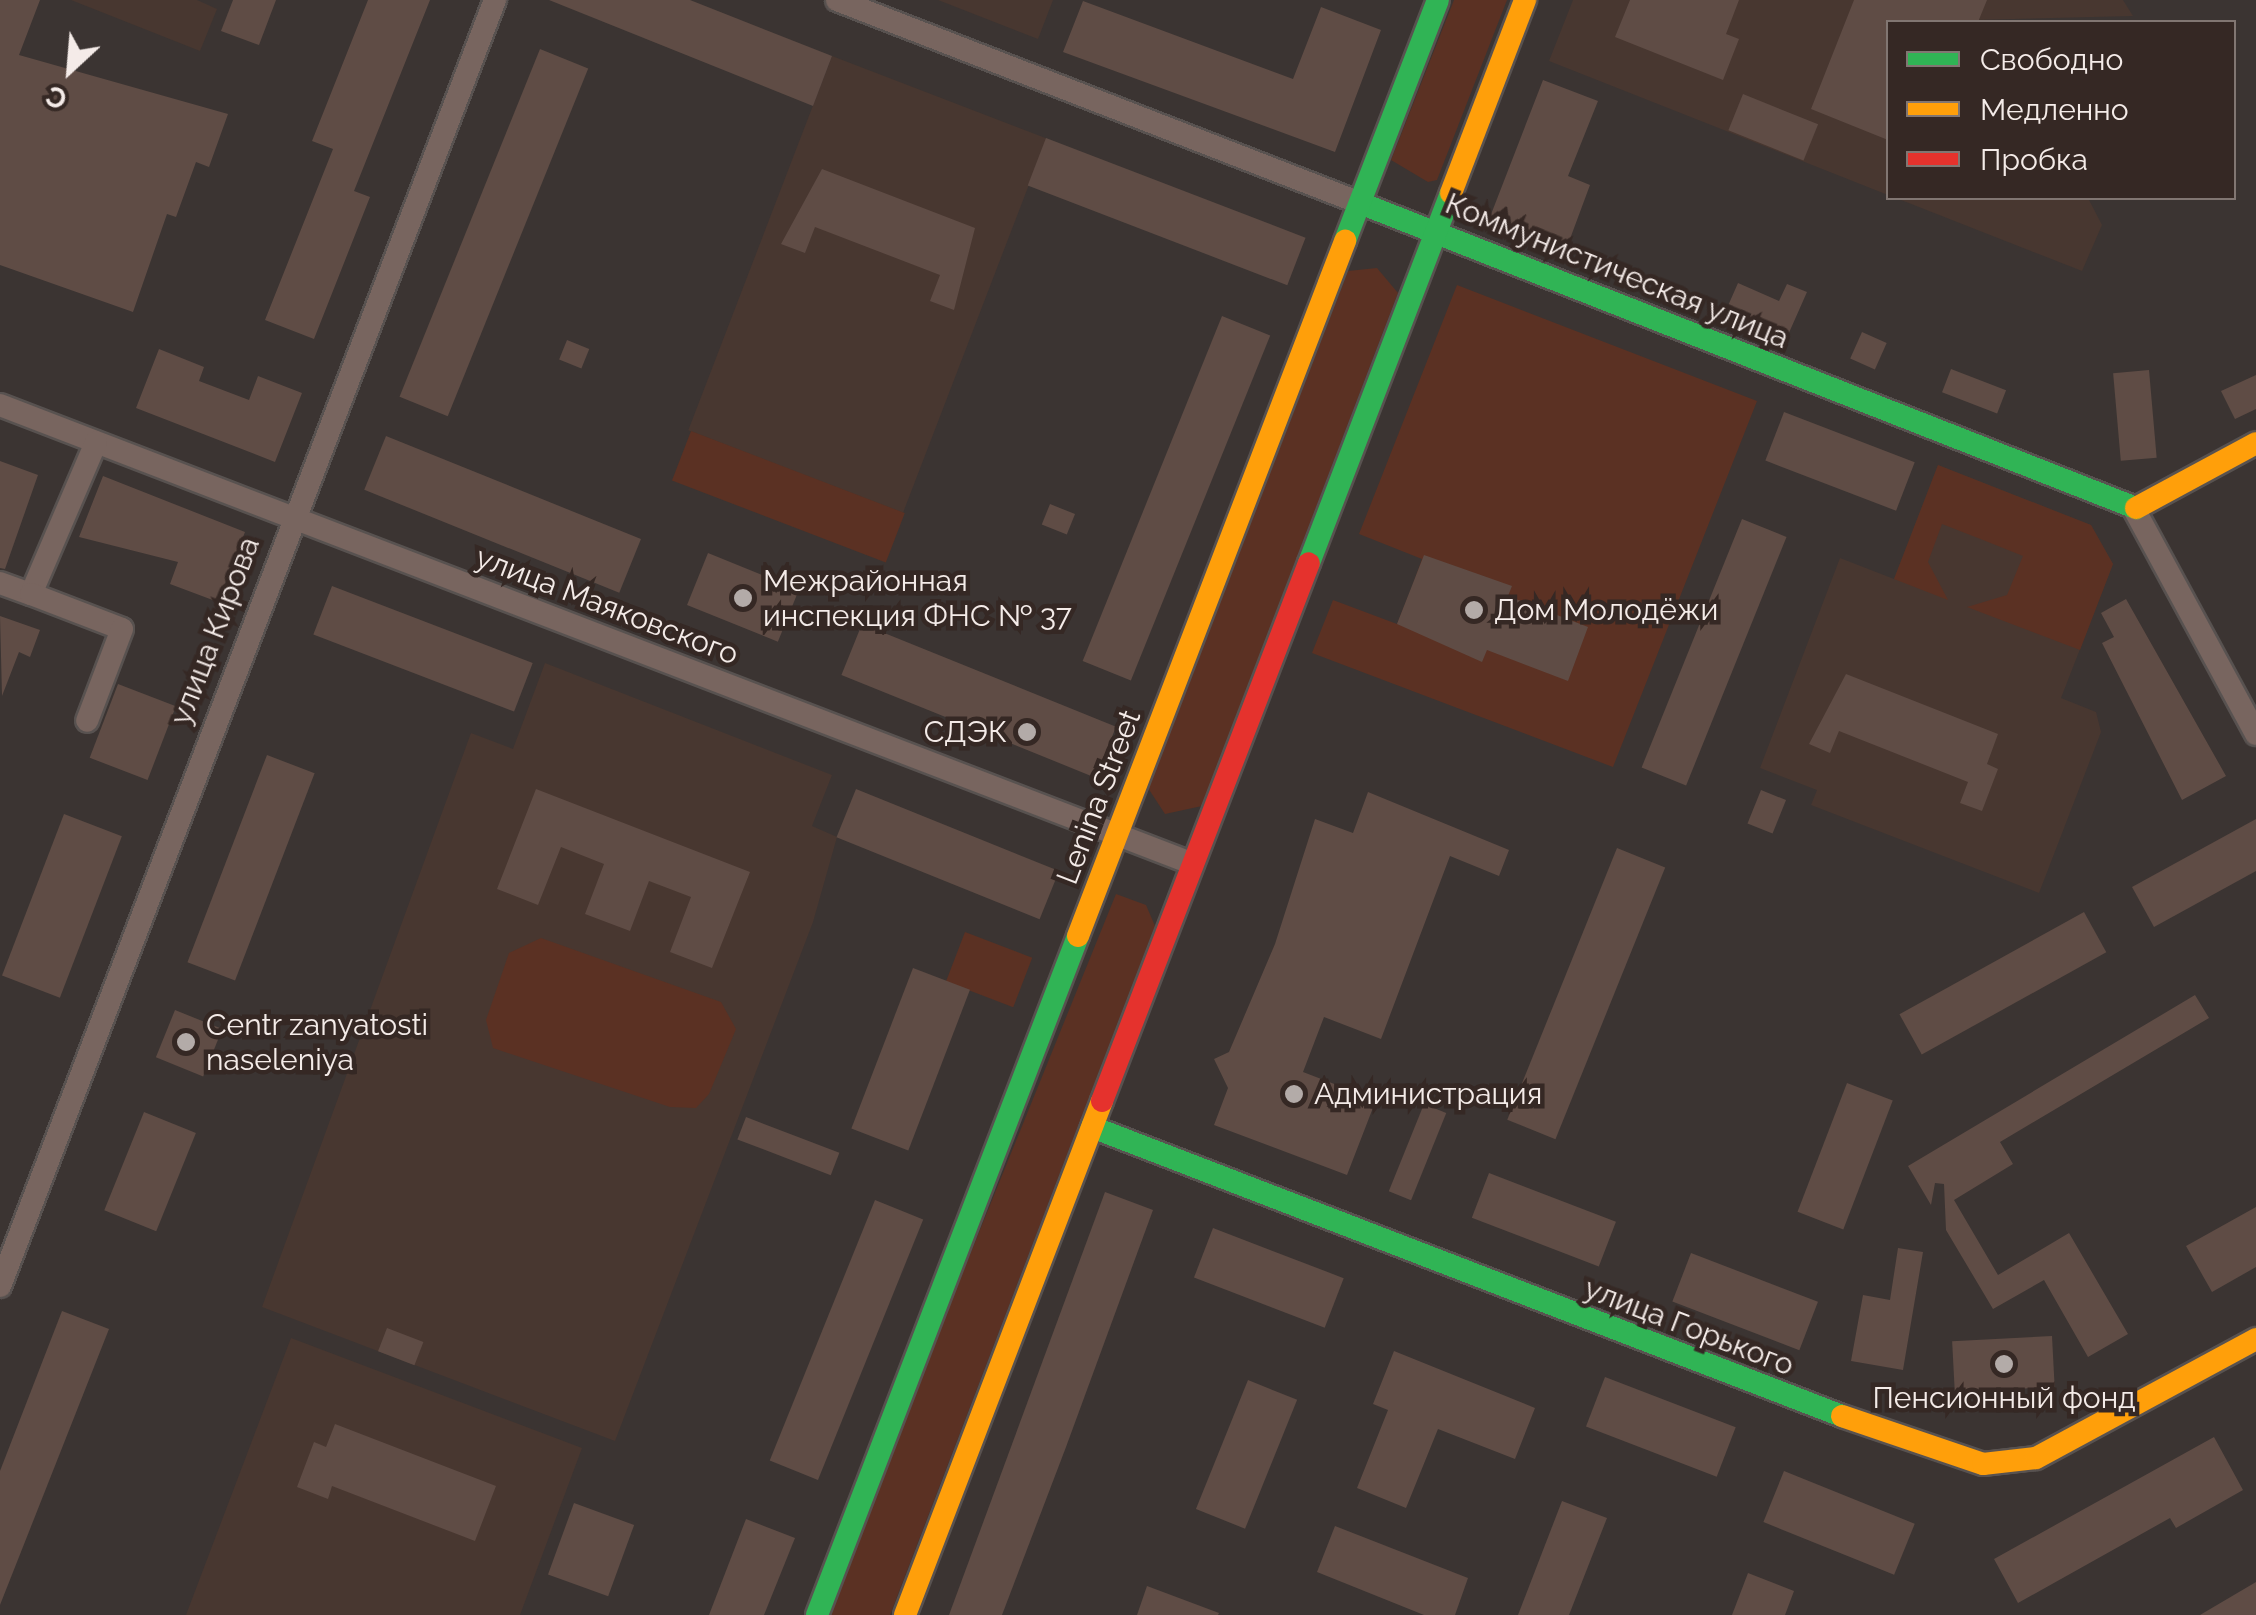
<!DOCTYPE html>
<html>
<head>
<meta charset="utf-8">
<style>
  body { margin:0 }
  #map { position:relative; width:2256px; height:1615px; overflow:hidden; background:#3b3432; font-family:Raleway,sans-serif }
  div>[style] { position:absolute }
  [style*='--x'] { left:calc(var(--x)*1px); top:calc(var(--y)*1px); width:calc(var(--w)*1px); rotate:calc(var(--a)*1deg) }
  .built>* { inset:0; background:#483730; transform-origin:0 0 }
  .green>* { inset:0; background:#5b3123; transform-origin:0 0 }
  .building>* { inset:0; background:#5f4c45; transform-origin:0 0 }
  .roads { filter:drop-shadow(2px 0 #585250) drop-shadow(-2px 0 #585250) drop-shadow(0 2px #585250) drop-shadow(0 -2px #585250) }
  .street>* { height:22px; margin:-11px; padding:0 11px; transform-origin:11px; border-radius:11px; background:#78655f }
  .fast>* { height:22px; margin:-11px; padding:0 11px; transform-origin:11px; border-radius:11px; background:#30b455 }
  .slow>* { height:22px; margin:-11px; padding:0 11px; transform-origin:11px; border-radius:11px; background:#ff9f0a }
  .jam>* { height:22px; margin:-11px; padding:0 11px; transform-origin:11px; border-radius:11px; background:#e5322d }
  .dots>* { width:28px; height:28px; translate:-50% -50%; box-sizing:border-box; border:5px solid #352824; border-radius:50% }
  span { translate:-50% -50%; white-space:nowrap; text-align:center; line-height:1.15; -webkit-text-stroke:9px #352824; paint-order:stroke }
  .street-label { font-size:30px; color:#f4ebe8 }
  .poi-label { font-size:30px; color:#f4ebe8 }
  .left { translate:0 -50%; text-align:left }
  .right { translate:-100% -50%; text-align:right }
  .legend { position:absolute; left:1886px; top:20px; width:350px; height:180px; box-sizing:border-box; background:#352824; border:2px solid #817672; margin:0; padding:12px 18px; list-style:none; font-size:30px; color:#f4ebe8 }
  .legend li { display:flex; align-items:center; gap:20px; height:50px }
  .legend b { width:50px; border:2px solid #817672 }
  .north { position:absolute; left:20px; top:20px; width:100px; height:100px; -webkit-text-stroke:8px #352824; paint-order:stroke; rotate:206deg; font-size:28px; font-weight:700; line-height:40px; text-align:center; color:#f4ebe8 }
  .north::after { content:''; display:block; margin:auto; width:35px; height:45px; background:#f4ebe8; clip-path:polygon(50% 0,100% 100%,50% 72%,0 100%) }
</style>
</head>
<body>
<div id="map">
  <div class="built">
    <div style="clip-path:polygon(71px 0,197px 0,217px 9px,200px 51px)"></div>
    <div style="clip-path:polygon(938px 0,1053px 0,1038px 39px)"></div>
    <div style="clip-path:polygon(1573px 0,2123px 0,2133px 16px,1888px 22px,1888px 195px,1549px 61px)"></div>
    <div style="left:832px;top:56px;width:230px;height:401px;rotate:21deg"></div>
    <div style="clip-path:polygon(1896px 198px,2088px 198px,2102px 225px,2082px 271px)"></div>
    <div style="clip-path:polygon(1938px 465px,2091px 525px,2113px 564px,2061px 698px,2096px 712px,2101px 732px,2039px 893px,1811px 805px,1817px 790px,1760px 768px,1840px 558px,1894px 579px)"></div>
    <div style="clip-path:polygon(545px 663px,832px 775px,812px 826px,837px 837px,813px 922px,615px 1441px,262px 1307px,471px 733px,513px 749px)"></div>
    <div style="clip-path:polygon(291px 1338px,582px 1448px,520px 1615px,186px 1615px)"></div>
  </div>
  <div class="green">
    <div style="clip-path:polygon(1454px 0,1507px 0,1437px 180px,1428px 182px,1391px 160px)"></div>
    <div style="clip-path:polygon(1377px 268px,1398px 293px,1202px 806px,1165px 814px,1148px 788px,1348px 271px)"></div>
    <div style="clip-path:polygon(1457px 285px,1757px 401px,1613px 767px,1312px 653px,1333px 600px,1397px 624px,1412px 587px,1422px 559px,1359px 534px)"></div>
    <div style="left:691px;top:431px;width:229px;height:53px;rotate:21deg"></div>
    <div style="clip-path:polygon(1938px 465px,2091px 525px,2113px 564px,2080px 650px,1967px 607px,2007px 595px,2023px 556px,1983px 540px,1942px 524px,1928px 562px,1948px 600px,1894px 579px)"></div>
    <div style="clip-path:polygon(1116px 894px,1146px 905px,1155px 926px,890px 1615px,824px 1615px)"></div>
    <div style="left:965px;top:932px;width:72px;height:53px;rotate:21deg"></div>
    <div style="clip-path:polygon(541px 938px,721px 1002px,736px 1029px,709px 1094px,696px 1108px,670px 1107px,493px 1048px,486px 1020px,509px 953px)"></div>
  </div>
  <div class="building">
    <div style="clip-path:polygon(0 0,40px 0,19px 55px,228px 114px,209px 167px,196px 162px,176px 217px,167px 214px,133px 312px,0 265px)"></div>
    <div style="clip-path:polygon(233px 0,276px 0,259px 45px,221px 31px)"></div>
    <div style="clip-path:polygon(368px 0,430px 0,354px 191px,370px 197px,314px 339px,265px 320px,333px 149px,312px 141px)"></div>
    <div style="clip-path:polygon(549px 0,690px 0,832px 56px,813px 106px)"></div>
    <div style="clip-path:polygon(1630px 0,1739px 0,1726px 34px,1739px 39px,1723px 80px,1615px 37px)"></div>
    <div style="clip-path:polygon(1854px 0,1987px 0,1978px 22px,1888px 22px,1888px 140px,1811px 109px)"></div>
    <div style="clip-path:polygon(1083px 1px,1293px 79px,1321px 7px,1381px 30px,1335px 152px,1063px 52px)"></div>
    <div style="left:540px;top:49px;width:52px;height:375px;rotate:22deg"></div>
    <div style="clip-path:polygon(1543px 80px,1598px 101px,1568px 176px,1590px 185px,1567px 247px,1490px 217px)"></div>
    <div style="left:1743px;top:94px;width:81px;height:39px;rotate:22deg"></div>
    <div style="left:1046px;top:138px;width:278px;height:51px;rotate:21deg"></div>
    <div style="clip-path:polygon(822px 169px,975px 228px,954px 310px,930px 301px,940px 275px,815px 227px,805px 253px,781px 244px)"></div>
    <div style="clip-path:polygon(1738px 283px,1779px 301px,1787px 284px,1807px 292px,1788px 335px,1727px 308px)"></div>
    <div style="left:1222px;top:316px;width:52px;height:372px;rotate:22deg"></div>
    <div style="left:1862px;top:332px;width:27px;height:29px;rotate:24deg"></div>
    <div style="left:567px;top:340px;width:24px;height:21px;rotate:22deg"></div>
    <div style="clip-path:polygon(159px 349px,204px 367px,199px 381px,249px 400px,258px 376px,302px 393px,275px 462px,136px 408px)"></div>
    <div style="left:1951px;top:369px;width:59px;height:25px;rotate:21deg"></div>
    <div style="left:2149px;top:370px;width:88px;height:36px;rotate:85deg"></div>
    <div style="clip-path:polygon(2256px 375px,2256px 409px,2235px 419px,2221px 391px)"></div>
    <div style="left:1784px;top:412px;width:140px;height:52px;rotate:21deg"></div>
    <div style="left:386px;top:436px;width:275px;height:58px;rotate:22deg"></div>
    <div style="clip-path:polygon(0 461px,38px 475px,5px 569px,0 568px)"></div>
    <div style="clip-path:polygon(103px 476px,245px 532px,218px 602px,170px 584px,178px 562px,79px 537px)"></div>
    <div style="left:1050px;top:504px;width:27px;height:22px;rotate:22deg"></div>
    <div style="left:1742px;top:519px;width:48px;height:268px;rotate:22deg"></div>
    <div style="left:708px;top:553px;width:98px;height:56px;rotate:22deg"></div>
    <div style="clip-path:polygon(1424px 555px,1512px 586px,1508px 596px,1588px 627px,1568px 681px,1487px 650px,1482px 662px,1397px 624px)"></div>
    <div style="left:332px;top:586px;width:215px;height:52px;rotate:21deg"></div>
    <div style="clip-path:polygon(2126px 599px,2226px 776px,2182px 800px,2102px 643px,2114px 637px,2101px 613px)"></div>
    <div style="clip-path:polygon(0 616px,40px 630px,30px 657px,19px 652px,2px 696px)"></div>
    <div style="left:862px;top:624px;width:274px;height:55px;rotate:22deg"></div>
    <div style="clip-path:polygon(1846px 674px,1998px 734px,1987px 764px,1998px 769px,1982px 811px,1960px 803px,1968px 782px,1839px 731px,1830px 753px,1809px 744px)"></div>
    <div style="left:118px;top:684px;width:62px;height:79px;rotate:21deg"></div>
    <div style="left:267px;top:755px;width:51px;height:222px;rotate:21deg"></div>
    <div style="clip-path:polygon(536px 789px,750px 872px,712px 968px,670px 952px,691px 897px,649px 881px,630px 931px,585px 914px,604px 864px,561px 847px,538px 905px,497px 889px)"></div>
    <div style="left:856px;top:789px;width:219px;height:52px;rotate:22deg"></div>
    <div style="left:1761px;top:790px;width:27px;height:36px;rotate:22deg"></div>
    <div style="clip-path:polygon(1368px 792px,1509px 850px,1499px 876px,1450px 856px,1381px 1039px,1324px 1017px,1303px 1072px,1376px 1100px,1347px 1175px,1214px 1125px,1228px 1088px,1214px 1059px,1229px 1052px,1275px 944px,1315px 819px,1353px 833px)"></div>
    <div style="left:64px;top:814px;width:62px;height:173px;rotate:21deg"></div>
    <div style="clip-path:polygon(2256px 819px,2256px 871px,2154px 927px,2132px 887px)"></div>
    <div style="left:1617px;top:848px;width:52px;height:293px;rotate:22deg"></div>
    <div style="left:2084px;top:912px;width:46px;height:211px;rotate:61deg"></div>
    <div style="left:913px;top:968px;width:61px;height:172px;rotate:21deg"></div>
    <div style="clip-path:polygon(2195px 995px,2209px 1018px,2000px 1142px,2013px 1164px,1954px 1200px,1998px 1275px,2069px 1233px,2128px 1334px,2088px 1357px,2044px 1280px,1993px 1309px,1946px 1230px,1944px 1184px,1935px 1183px,1931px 1205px,1908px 1166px)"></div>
    <div style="left:175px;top:1010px;width:51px;height:51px;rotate:22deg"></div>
    <div style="left:1847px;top:1083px;width:49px;height:138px;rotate:21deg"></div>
    <div style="left:1424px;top:1104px;width:24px;height:94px;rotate:22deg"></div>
    <div style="left:144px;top:1112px;width:56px;height:106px;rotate:22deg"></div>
    <div style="left:746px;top:1117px;width:100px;height:24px;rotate:21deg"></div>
    <div style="left:1489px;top:1173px;width:136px;height:48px;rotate:21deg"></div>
    <div style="clip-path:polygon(1105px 1192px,1153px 1210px,1066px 1447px,1002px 1615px,949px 1615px)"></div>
    <div style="left:875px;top:1200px;width:52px;height:281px;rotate:22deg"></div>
    <div style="clip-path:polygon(2256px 1207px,2256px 1267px,2212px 1292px,2186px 1246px)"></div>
    <div style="left:1213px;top:1228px;width:140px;height:53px;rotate:21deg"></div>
    <div style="clip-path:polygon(1898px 1248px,1923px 1252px,1903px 1370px,1851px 1361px,1863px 1295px,1890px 1300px)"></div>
    <div style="left:1691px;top:1253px;width:136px;height:52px;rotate:21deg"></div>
    <div style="clip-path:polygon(62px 1311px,109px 1329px,0 1605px,0 1471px)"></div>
    <div style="left:387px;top:1328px;width:39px;height:25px;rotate:21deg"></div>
    <div style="left:2052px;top:1336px;width:51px;height:100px;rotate:87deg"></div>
    <div style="clip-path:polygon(1394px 1351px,1535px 1408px,1515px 1459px,1438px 1429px,1406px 1508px,1357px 1488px,1388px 1410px,1373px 1404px)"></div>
    <div style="left:1605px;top:1377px;width:140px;height:53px;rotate:21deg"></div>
    <div style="left:1248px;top:1380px;width:53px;height:139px;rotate:22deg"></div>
    <div style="clip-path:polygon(335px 1424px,496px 1486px,475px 1541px,332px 1486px,328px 1499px,297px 1487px,314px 1442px,326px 1447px)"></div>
    <div style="clip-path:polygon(2214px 1437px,2243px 1490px,2176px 1528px,2170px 1518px,2018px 1603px,1994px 1559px)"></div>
    <div style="left:1784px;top:1471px;width:141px;height:55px;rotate:22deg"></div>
    <div style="clip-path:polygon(1562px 1501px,1607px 1518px,1569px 1615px,1518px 1615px)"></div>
    <div style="left:574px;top:1503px;width:64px;height:76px;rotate:20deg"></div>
    <div style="clip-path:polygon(746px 1519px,795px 1538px,764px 1615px,709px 1615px)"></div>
    <div style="clip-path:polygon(1335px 1526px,1468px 1578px,1455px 1615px,1424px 1615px,1317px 1572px)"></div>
    <div style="clip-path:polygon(1748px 1573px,1794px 1591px,1785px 1615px,1732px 1615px)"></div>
    <div style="clip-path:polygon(2256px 1582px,2256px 1615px,2200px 1615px)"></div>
    <div style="clip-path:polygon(1147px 1586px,1219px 1613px,1218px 1615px,1137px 1615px)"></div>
  </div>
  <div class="roads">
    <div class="street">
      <div style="--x:837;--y:0;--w:561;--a:21.21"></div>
      <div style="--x:0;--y:405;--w:1278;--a:21.04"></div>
      <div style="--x:2134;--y:509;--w:256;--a:61.5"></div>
      <div style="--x:0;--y:583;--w:33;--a:20"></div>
      <div style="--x:31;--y:594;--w:165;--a:-66.8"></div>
      <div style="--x:31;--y:594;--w:97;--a:21"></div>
      <div style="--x:122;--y:629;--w:98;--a:110.8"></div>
      <div style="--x:0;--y:1286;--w:1378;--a:-68.95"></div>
    </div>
    <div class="fast">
      <div style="--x:1360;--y:203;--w:834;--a:21.46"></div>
      <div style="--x:1345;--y:241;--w:258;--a:-68.9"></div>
      <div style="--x:1309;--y:563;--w:396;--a:-69"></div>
      <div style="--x:1092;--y:1127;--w:804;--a:21.07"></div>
      <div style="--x:817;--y:1615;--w:727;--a:-68.97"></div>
    </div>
    <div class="slow">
      <div style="--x:1451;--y:193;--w:207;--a:-69"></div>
      <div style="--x:2136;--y:508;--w:136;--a:-28.4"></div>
      <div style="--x:1078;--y:936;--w:745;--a:-68.98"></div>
      <div style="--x:1842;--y:1416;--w:149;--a:18.8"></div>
      <div style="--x:1983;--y:1464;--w:53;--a:-6.5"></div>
      <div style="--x:2036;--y:1458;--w:250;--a:-28.4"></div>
      <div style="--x:905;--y:1615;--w:550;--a:-69.03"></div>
    </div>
    <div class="jam">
      <div style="--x:1102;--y:1101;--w:576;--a:-68.96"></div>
    </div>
  </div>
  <div class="dots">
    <div style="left:743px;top:598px;background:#b3aba8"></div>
    <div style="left:1474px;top:610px;background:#b3aba8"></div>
    <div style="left:1027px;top:732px;background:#b3aba8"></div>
    <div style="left:186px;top:1042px;background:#b3aba8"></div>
    <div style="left:1294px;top:1094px;background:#b3aba8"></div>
    <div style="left:2004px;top:1364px;background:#b3aba8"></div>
  </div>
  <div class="street-label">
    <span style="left:1617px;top:271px;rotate:22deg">Коммунистическая улица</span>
    <span style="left:607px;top:606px;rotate:21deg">улица Маяковского</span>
    <span style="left:215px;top:631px;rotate:-69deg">улица Кирова</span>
    <span style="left:1099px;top:797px;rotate:-69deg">Lenina Street</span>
    <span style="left:1689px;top:1327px;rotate:21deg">улица Горького</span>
  </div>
  <div class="poi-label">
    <span class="left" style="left:763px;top:598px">Межрайонная<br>инспекция ФНС № 37</span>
    <span class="left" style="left:1494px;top:610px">Дом Молодёжи</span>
    <span class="right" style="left:1007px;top:732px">СДЭК</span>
    <span class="left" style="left:206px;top:1042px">Centr zanyatosti<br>naseleniya</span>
    <span class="left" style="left:1314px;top:1094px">Администрация</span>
    <span style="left:2004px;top:1398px">Пенсионный фонд</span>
  </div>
  <ul class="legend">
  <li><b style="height:12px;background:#30b455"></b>Свободно</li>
  <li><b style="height:12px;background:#ff9f0a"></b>Медленно</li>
  <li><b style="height:12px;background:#e5322d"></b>Пробка</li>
  </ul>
  <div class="north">С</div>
</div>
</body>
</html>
